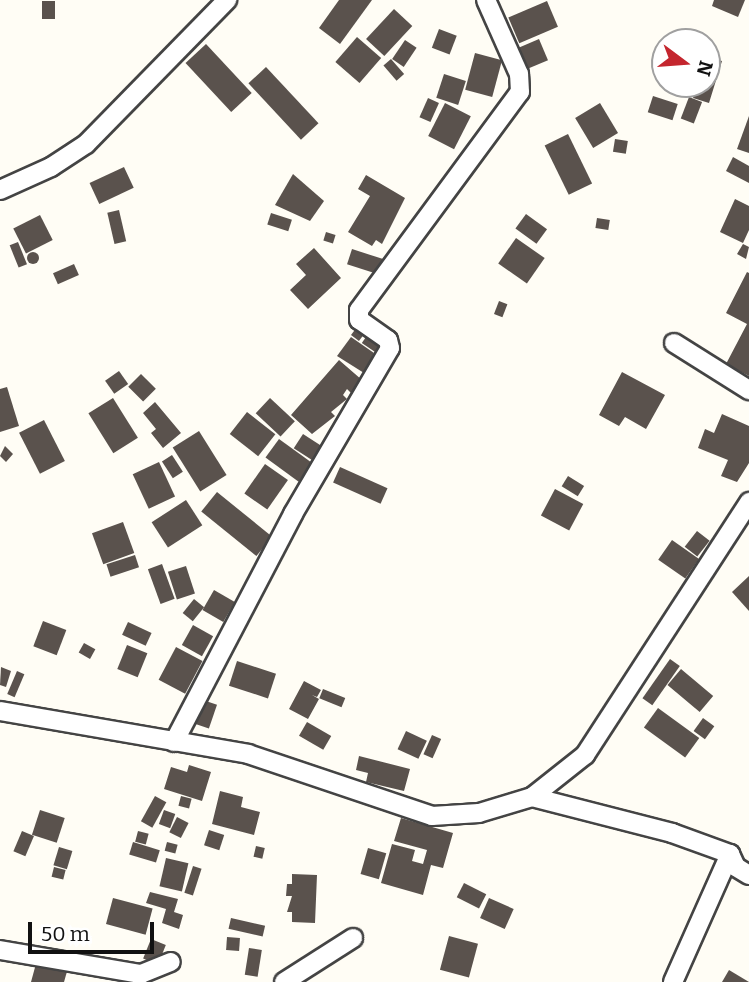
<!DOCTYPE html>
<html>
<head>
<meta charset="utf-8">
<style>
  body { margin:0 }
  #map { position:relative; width:749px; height:982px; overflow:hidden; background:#fffdf5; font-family:Bitter,serif }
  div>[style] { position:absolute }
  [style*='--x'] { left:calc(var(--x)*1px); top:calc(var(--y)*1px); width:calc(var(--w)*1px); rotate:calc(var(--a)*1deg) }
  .building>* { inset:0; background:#5a524d; transform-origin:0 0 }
  .round { border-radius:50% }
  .roads { filter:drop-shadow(2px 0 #444) drop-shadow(-2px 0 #444) drop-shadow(0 2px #444) drop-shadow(0 -2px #444) }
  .minor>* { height:18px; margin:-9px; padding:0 9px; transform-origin:9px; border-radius:9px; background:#fff }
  span { translate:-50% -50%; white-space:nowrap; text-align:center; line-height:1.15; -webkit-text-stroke:7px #fff; paint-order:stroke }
  .north { position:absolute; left:651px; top:28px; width:70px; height:70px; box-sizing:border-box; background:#fff; border:2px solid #a0a0a0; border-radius:50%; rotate:106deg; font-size:19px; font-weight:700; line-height:28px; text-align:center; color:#111 }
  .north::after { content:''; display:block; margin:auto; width:24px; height:32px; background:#c4262e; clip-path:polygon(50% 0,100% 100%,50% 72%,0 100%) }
  .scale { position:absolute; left:28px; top:922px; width:126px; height:32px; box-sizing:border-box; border:4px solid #111; border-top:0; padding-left:9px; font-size:21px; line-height:24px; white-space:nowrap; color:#111; -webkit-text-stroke:5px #fff; paint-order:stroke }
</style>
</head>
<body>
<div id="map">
  <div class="building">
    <div style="clip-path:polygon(339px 0,372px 0,340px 44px,319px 28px)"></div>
    <div style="clip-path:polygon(714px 0,745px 0,738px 17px,712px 6px)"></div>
    <div style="left:42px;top:1px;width:13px;height:18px"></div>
    <div style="left:547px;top:1px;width:28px;height:42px;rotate:67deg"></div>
    <div style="left:394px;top:9px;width:25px;height:41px;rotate:43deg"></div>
    <div style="left:439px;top:29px;width:19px;height:20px;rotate:21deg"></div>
    <div style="left:357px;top:37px;width:32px;height:33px;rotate:41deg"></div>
    <div style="left:539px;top:39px;width:23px;height:26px;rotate:67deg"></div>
    <div style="left:405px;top:40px;width:14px;height:23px;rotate:34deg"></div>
    <div style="left:206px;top:44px;width:67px;height:28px;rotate:47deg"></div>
    <div style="left:475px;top:53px;width:28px;height:38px;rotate:15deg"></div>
    <div style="clip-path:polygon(707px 56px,722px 61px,709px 103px,693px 98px,698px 84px,707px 84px)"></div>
    <div style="left:391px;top:59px;width:20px;height:10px;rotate:49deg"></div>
    <div style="left:266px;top:67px;width:77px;height:24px;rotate:47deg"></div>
    <div style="left:444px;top:74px;width:23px;height:25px;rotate:18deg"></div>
    <div style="left:653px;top:96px;width:26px;height:17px;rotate:18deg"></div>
    <div style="left:689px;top:97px;width:14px;height:23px;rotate:21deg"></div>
    <div style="left:428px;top:98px;width:12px;height:21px;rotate:24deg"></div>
    <div style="left:445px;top:103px;width:29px;height:37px;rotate:27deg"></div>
    <div style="left:600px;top:103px;width:35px;height:29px;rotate:59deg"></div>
    <div style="clip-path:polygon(749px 116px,749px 153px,737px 149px)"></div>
    <div style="left:568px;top:134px;width:55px;height:26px;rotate:64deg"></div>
    <div style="left:615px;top:139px;width:13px;height:13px;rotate:9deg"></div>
    <div style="clip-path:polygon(733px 157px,749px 166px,749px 183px,726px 171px)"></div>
    <div style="left:124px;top:167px;width:23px;height:38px;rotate:65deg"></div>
    <div style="clip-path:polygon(293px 174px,324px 201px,310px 221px,275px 205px)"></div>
    <div style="clip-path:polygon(366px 175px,405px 198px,382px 244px,376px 240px,372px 246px,348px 232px,370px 196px,358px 189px)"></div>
    <div style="clip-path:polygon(735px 199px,749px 206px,749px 230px,743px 243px,720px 232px)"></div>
    <div style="left:119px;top:210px;width:32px;height:12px;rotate:77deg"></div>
    <div style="left:271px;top:213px;width:22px;height:12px;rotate:18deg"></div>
    <div style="left:526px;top:214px;width:26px;height:18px;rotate:36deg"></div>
    <div style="left:40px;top:215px;width:28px;height:30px;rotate:63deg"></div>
    <div style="left:597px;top:218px;width:13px;height:10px;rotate:9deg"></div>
    <div style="left:326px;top:232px;width:10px;height:9px;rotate:17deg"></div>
    <div style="left:516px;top:238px;width:35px;height:31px;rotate:35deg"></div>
    <div style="left:18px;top:242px;width:24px;height:9px;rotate:68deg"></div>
    <div style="clip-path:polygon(743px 244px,749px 247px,746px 259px,737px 254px)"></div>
    <div style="clip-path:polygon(314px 248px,341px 278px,308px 309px,290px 290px,306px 275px,296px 264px)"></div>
    <div style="left:352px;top:249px;width:36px;height:16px;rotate:18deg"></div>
    <div class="round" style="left:27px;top:252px;width:12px;height:12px"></div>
    <div style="left:74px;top:264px;width:12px;height:23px;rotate:66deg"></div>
    <div style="clip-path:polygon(747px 272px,749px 273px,749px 376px,726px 364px,747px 324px,726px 313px)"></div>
    <div style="left:499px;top:301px;width:9px;height:14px;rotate:21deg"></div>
    <div style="left:357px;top:327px;width:10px;height:10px;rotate:37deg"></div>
    <div style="left:368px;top:334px;width:23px;height:11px;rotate:34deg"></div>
    <div style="clip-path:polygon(351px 337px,374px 353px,364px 373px,337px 356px)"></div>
    <div style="clip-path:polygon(339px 360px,362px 380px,351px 393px,347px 389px,343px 395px,347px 399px,331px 412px,335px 416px,312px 434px,291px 415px)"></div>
    <div style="left:119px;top:371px;width:16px;height:17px;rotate:55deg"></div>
    <div style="clip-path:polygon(622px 372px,665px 395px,646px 429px,625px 417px,619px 426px,599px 415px)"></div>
    <div style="left:141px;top:374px;width:21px;height:18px;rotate:45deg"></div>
    <div style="clip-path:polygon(7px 387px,19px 426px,0 432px,0 389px)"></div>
    <div style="left:113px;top:398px;width:47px;height:29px;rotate:58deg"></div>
    <div style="left:270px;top:398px;width:34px;height:21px;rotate:43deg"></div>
    <div style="clip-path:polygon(155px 402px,181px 433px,163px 448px,151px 433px,156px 429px,143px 413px)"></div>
    <div style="left:247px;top:412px;width:36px;height:28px;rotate:38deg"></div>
    <div style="clip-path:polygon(722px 414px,749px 426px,749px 463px,737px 482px,721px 476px,728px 460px,698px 448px,705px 429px,714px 433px)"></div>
    <div style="left:44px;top:420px;width:46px;height:28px;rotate:63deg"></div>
    <div style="left:199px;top:431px;width:52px;height:31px;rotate:58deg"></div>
    <div style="left:303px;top:434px;width:30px;height:17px;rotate:33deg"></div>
    <div style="left:279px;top:439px;width:41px;height:23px;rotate:36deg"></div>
    <div style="clip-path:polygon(5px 446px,13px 454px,6px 462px,0 456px)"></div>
    <div style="left:172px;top:455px;width:20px;height:12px;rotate:57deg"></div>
    <div style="left:159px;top:462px;width:38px;height:29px;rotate:65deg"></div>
    <div style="left:265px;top:464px;width:28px;height:36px;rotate:35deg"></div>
    <div style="left:340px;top:467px;width:52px;height:17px;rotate:24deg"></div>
    <div style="left:568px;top:476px;width:19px;height:12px;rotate:32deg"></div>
    <div style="left:555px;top:489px;width:32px;height:30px;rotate:28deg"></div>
    <div style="left:217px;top:492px;width:71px;height:25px;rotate:39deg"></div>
    <div style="left:186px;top:500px;width:30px;height:41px;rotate:57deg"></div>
    <div style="left:123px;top:522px;width:33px;height:33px;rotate:70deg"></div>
    <div style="left:697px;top:531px;width:16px;height:20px;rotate:38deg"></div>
    <div style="left:672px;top:540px;width:33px;height:24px;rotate:35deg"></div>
    <div style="left:135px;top:555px;width:13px;height:30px;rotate:72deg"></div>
    <div style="left:162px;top:564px;width:37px;height:15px;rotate:70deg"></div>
    <div style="left:186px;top:566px;width:29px;height:19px;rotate:72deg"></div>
    <div style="clip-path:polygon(749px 576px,749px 611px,732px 592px)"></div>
    <div style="left:214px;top:590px;width:24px;height:23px;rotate:30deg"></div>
    <div style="left:194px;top:599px;width:13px;height:18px;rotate:39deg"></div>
    <div style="left:43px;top:621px;width:25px;height:27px;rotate:21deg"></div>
    <div style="left:128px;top:622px;width:26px;height:14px;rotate:25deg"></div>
    <div style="left:193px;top:625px;width:23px;height:23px;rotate:29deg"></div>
    <div style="left:84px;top:643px;width:13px;height:11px;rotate:29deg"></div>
    <div style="left:127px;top:645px;width:22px;height:26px;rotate:22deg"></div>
    <div style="left:176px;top:647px;width:30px;height:37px;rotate:28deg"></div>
    <div style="left:670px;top:659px;width:12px;height:48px;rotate:35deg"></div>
    <div style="left:237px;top:661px;width:41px;height:26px;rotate:18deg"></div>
    <div style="clip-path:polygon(1px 667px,11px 671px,6px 687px,0 685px)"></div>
    <div style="left:681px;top:669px;width:42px;height:21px;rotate:40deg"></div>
    <div style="left:17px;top:671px;width:8px;height:25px;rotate:23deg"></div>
    <div style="clip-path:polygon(304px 681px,321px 690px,317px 697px,312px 695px,319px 699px,308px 719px,289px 709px)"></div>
    <div style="left:323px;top:689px;width:24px;height:10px;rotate:22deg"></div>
    <div style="left:200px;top:699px;width:18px;height:25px;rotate:19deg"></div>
    <div style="left:658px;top:708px;width:51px;height:24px;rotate:36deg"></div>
    <div style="left:703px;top:718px;width:14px;height:16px;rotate:36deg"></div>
    <div style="left:307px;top:722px;width:28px;height:16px;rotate:30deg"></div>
    <div style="left:406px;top:731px;width:23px;height:20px;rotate:25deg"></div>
    <div style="left:432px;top:735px;width:10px;height:21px;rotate:24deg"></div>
    <div style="clip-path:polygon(359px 756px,410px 769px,404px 791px,366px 782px,368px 773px,356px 770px)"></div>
    <div style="clip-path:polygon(189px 765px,211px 772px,202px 801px,164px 789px,171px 767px,187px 772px)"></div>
    <div style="clip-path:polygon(220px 791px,243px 797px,241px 807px,260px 812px,254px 835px,212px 824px)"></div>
    <div style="left:155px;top:796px;width:13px;height:29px;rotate:29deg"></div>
    <div style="left:181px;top:796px;width:11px;height:10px;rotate:15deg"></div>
    <div style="left:40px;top:810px;width:26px;height:26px;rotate:18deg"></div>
    <div style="left:164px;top:810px;width:12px;height:15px;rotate:20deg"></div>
    <div style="left:177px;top:817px;width:13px;height:17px;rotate:27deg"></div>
    <div style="clip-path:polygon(401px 818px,453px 833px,443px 868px,431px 865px,423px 895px,381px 883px,392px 844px,415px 850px,412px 861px,423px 864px,427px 850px,394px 841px)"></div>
    <div style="left:209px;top:830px;width:16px;height:16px;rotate:18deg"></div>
    <div style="left:22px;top:831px;width:13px;height:22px;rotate:23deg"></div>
    <div style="left:138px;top:831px;width:11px;height:11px;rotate:15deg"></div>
    <div style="left:133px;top:842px;width:28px;height:13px;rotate:17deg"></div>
    <div style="left:167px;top:842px;width:11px;height:9px;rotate:15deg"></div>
    <div style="left:256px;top:846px;width:9px;height:11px;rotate:13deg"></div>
    <div style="left:59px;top:847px;width:14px;height:19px;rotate:17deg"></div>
    <div style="left:368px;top:848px;width:19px;height:27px;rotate:16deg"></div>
    <div style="left:166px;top:858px;width:23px;height:29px;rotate:13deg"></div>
    <div style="left:193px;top:866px;width:9px;height:28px;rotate:18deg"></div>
    <div style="left:54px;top:867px;width:12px;height:10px;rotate:14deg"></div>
    <div style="clip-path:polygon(292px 874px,317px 875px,315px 923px,292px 922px,292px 912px,287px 912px,292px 896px,286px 896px,287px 884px,292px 884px)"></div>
    <div style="left:464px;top:883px;width:25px;height:16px;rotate:27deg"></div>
    <div style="clip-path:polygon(150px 892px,178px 899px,174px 912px,183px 915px,179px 929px,162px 923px,166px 909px,146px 903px)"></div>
    <div style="left:113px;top:898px;width:41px;height:27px;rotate:15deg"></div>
    <div style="left:489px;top:898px;width:27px;height:22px;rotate:24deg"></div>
    <div style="left:231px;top:918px;width:35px;height:11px;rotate:13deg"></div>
    <div style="left:449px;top:936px;width:30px;height:35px;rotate:15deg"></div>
    <div style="left:227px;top:937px;width:13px;height:13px;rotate:4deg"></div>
    <div style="left:151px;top:939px;width:16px;height:21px;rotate:22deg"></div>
    <div style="left:249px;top:948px;width:13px;height:27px;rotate:9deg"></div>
    <div style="clip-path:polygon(37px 960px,68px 968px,64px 982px,31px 982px)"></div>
    <div style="clip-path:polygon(729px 970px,749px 982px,722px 982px)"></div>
  </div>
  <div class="roads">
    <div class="minor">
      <div style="--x:0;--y:190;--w:56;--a:-24.3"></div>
      <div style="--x:51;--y:167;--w:42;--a:-33.3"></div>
      <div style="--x:86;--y:144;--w:202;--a:-45.6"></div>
      <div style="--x:674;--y:343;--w:89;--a:32.1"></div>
      <div style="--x:0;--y:711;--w:252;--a:9.8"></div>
      <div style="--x:248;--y:754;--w:194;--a:18.6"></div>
      <div style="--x:432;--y:816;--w:47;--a:-3.7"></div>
      <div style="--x:479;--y:813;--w:55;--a:-16.8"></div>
      <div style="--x:532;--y:797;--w:68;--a:-38.4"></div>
      <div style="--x:585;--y:755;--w:302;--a:-57"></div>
      <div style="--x:174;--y:742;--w:257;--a:-62.4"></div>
      <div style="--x:293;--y:514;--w:192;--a:-59.7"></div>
      <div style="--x:390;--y:348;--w:8;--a:-104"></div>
      <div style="--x:388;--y:340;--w:35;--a:-145"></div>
      <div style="--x:359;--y:320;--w:10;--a:-90"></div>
      <div style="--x:359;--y:310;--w:271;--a:-53.6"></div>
      <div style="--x:520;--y:92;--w:18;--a:-93"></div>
      <div style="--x:519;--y:74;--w:81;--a:-114"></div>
      <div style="--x:532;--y:797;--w:145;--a:14.4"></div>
      <div style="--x:672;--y:833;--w:62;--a:19.9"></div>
      <div style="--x:730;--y:854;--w:14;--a:65"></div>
      <div style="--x:736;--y:867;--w:15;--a:32"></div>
      <div style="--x:0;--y:950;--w:143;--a:9.7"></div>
      <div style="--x:141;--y:974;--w:32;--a:-22"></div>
      <div style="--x:284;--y:982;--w:82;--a:-32.5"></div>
      <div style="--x:673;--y:982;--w:140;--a:-66"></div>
    </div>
  </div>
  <div class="north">N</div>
  <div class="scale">50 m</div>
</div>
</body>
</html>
